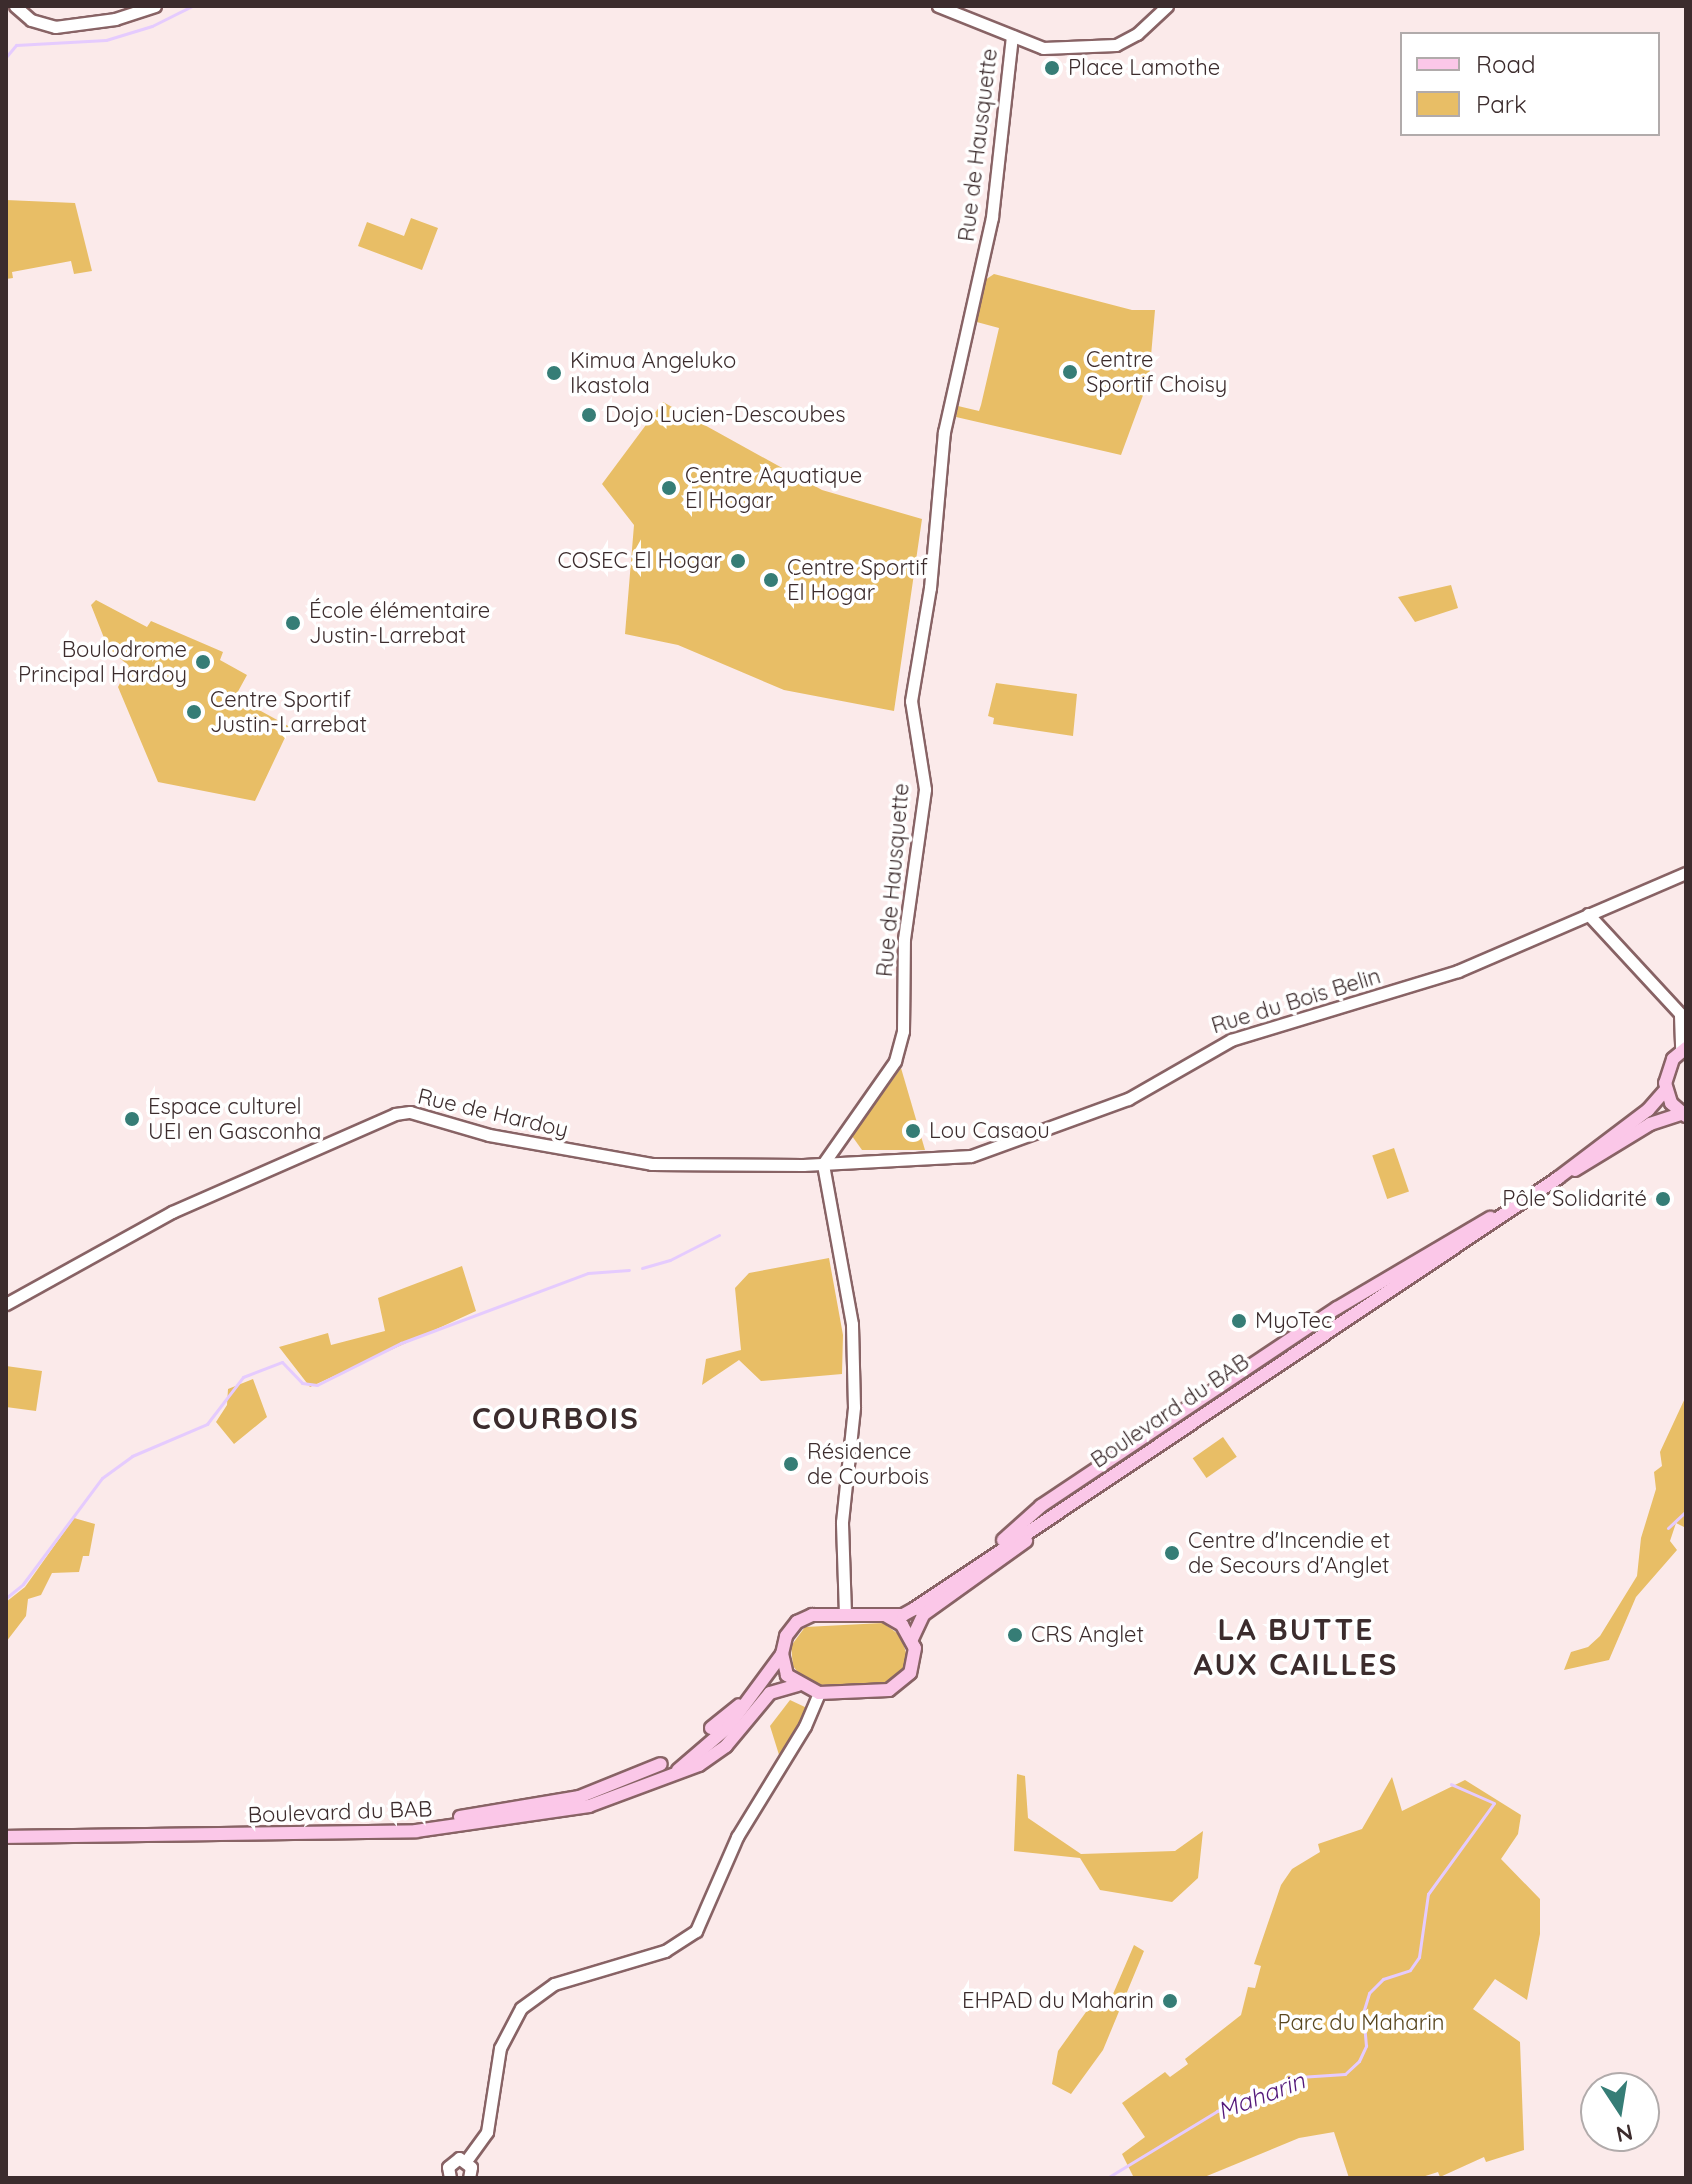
<!DOCTYPE html>
<html>
<head>
<meta charset="utf-8">
<style>
  body { margin:0 }
  #map { position:relative; width:1692px; height:2184px; overflow:hidden; background:#fbeaea; font-family:Quicksand,sans-serif }
  div>[style] { position:absolute }
  [style*='--x'] { left:calc(var(--x)*1px); top:calc(var(--y)*1px); width:calc(var(--w)*1px); rotate:calc(var(--a)*1deg) }
  .green>* { inset:0; background:#e8be66; transform-origin:0 0 }
  .stream>* { height:3px; margin:-1.5px; padding:0 1.5px; transform-origin:1.5px; border-radius:1.5px; background:#e5cbfe }
  .roads { filter:drop-shadow(2px 0 #886365) drop-shadow(-2px 0 #886365) drop-shadow(0 2px #886365) drop-shadow(0 -2px #886365) }
  .secondary>* { height:11px; margin:-5.5px; padding:0 5.5px; transform-origin:5.5px; border-radius:5.5px; background:#fff }
  .primary>* { height:12px; margin:-6px; padding:0 6px; transform-origin:6px; border-radius:6px; background:#fbc7e8 }
  .dots>* { width:22px; height:22px; translate:-50% -50%; box-sizing:border-box; border:4px solid #fff; border-radius:50% }
  span { translate:-50% -50%; white-space:nowrap; text-align:center; line-height:1.15; -webkit-text-stroke:7px #fff; paint-order:stroke }
  .poi-label { font-size:22px; color:#3c2c2d }
  .left { translate:0 -50%; text-align:left }
  .right { translate:-100% -50%; text-align:right }
  .street-label { font-size:22px; color:#3c2c2d }
  .park-label { font-size:22px; color:#59471f }
  .water-label { font-size:24px; color:#54197a; font-style:italic }
  .district-label { font-size:30px; color:#3c2c2d; font-weight:700; letter-spacing:2px }
  .frame { position:absolute; inset:0; border:8px solid #3c2c2d; pointer-events:none }
  .legend { position:absolute; left:1400px; top:32px; width:260px; height:104px; box-sizing:border-box; background:#fff; border:2px solid #b1abab; margin:0; padding:10px 14px; list-style:none; font-size:24px; color:#3c2c2d }
  .legend li { display:flex; align-items:center; gap:16px; height:40px }
  .legend b { width:40px; border:2px solid #b1abab }
  .north { position:absolute; left:1580px; top:2072px; width:80px; height:80px; box-sizing:border-box; background:#fff; border:2px solid #b1abab; border-radius:50%; rotate:168deg; font-size:22px; font-weight:700; line-height:32px; text-align:center; color:#3c2c2d }
  .north::after { content:''; display:block; margin:auto; width:28px; height:36px; background:#367d76; clip-path:polygon(50% 0,100% 100%,50% 72%,0 100%) }
</style>
</head>
<body>
<div id="map">
  <div class="green">
    <div style="clip-path:polygon(6px 200px,75px 203px,92px 271px,74px 274px,71px 261px,12px 272px,13px 278px,6px 279px)"></div>
    <div style="clip-path:polygon(411px 218px,438px 228px,422px 270px,358px 246px,367px 222px,404px 236px)"></div>
    <div style="clip-path:polygon(994px 274px,1132px 310px,1155px 310px,1149px 379px,1121px 455px,956px 417px,958px 406px,979px 411px,981px 405px,999px 328px,973px 321px,985px 280px)"></div>
    <div style="clip-path:polygon(663px 402px,822px 490px,922px 519px,894px 711px,784px 690px,678px 645px,625px 634px,634px 525px,602px 484px)"></div>
    <div style="clip-path:polygon(1451px 585px,1458px 608px,1415px 622px,1398px 597px)"></div>
    <div style="clip-path:polygon(96px 600px,147px 627px,151px 621px,223px 652px,220px 660px,247px 675px,235px 697px,290px 727px,255px 801px,158px 782px,118px 687px,129px 666px,108px 648px,91px 605px)"></div>
    <div style="clip-path:polygon(996px 683px,1077px 694px,1073px 736px,993px 724px,994px 718px,988px 716px)"></div>
    <div style="clip-path:polygon(901px 1068px,925px 1150px,862px 1150px,852px 1136px)"></div>
    <div style="left:1394px;top:1148px;width:46px;height:23px;rotate:71deg"></div>
    <div style="clip-path:polygon(829px 1258px,843px 1335px,842px 1374px,761px 1381px,739px 1360px,702px 1385px,706px 1359px,741px 1350px,735px 1288px,749px 1273px)"></div>
    <div style="clip-path:polygon(462px 1266px,476px 1311px,310px 1387px,279px 1347px,328px 1333px,331px 1345px,385px 1331px,378px 1298px)"></div>
    <div style="clip-path:polygon(6px 1366px,42px 1371px,36px 1411px,6px 1407px)"></div>
    <div style="clip-path:polygon(253px 1379px,267px 1417px,234px 1444px,216px 1422px,227px 1405px,228px 1389px)"></div>
    <div style="clip-path:polygon(1686px 1396px,1686px 1528px,1676px 1523px,1670px 1541px,1677px 1550px,1636px 1597px,1609px 1660px,1564px 1670px,1571px 1652px,1588px 1647px,1600px 1636px,1637px 1576px,1641px 1538px,1656px 1489px,1654px 1472px,1662px 1466px,1660px 1452px)"></div>
    <div style="left:1223px;top:1437px;width:24px;height:37px;rotate:55deg"></div>
    <div style="clip-path:polygon(74px 1518px,95px 1524px,89px 1556px,83px 1556px,79px 1572px,52px 1573px,41px 1595px,28px 1599px,26px 1616px,6px 1642px,6px 1602px,25px 1587px)"></div>
    <div style="clip-path:polygon(883px 1623px,901px 1636px,907px 1656px,904px 1668px,888px 1683px,819px 1685px,802px 1678px,793px 1666px,791px 1646px,805px 1627px)"></div>
    <div style="clip-path:polygon(790px 1700px,807px 1708px,780px 1758px,770px 1726px)"></div>
    <div style="clip-path:polygon(1017px 1774px,1025px 1776px,1028px 1818px,1081px 1854px,1175px 1851px,1203px 1831px,1198px 1878px,1172px 1902px,1100px 1890px,1080px 1858px,1014px 1851px)"></div>
    <div style="clip-path:polygon(1392px 1777px,1402px 1811px,1465px 1780px,1521px 1815px,1518px 1834px,1501px 1859px,1540px 1899px,1540px 1934px,1527px 2000px,1495px 1979px,1473px 2009px,1520px 2042px,1524px 2150px,1486px 2162px,1484px 2157px,1440px 2177px,1438px 2172px,1419px 2178px,1349px 2178px,1334px 2132px,1299px 2138px,1202px 2178px,1134px 2178px,1122px 2154px,1145px 2137px,1122px 2103px,1165px 2072px,1170px 2077px,1188px 2064px,1185px 2059px,1241px 2015px,1248px 1987px,1255px 1988px,1261px 1966px,1254px 1964px,1281px 1885px,1292px 1869px,1320px 1852px,1318px 1844px,1362px 1829px)"></div>
    <div style="clip-path:polygon(1134px 1945px,1144px 1951px,1103px 2050px,1071px 2094px,1052px 2084px,1058px 2051px,1086px 2012px,1110px 2001px)"></div>
  </div>
  <div class="stream">
    <div style="--x:6;--y:57;--w:16;--a:-50"></div>
    <div style="--x:16;--y:45;--w:90;--a:-3.2"></div>
    <div style="--x:106;--y:40;--w:48;--a:-16.9"></div>
    <div style="--x:152;--y:26;--w:45;--a:-26.6"></div>
    <div style="--x:642;--y:1268;--w:29;--a:-16"></div>
    <div style="--x:670;--y:1260;--w:55;--a:-27"></div>
    <div style="--x:1668;--y:1528;--w:25;--a:-43"></div>
    <div style="--x:6;--y:1598;--w:22;--a:-39"></div>
    <div style="--x:23;--y:1584;--w:132;--a:-53.3"></div>
    <div style="--x:102;--y:1478;--w:37;--a:-36"></div>
    <div style="--x:132;--y:1456;--w:82;--a:-23.1"></div>
    <div style="--x:207;--y:1424;--w:59;--a:-52.5"></div>
    <div style="--x:243;--y:1377;--w:42;--a:-21"></div>
    <div style="--x:282;--y:1362;--w:29;--a:46"></div>
    <div style="--x:302;--y:1383;--w:15;--a:8"></div>
    <div style="--x:317;--y:1385;--w:94;--a:-26.6"></div>
    <div style="--x:401;--y:1343;--w:200;--a:-20.5"></div>
    <div style="--x:588;--y:1273;--w:41;--a:-4.2"></div>
    <div style="--x:1107;--y:2178;--w:129;--a:-31.3"></div>
    <div style="--x:1217;--y:2111;--w:89;--a:-22.5"></div>
    <div style="--x:1299;--y:2077;--w:46;--a:-3.7"></div>
    <div style="--x:1345;--y:2074;--w:19;--a:-43"></div>
    <div style="--x:1359;--y:2061;--w:17;--a:-65"></div>
    <div style="--x:1366;--y:2046;--w:33;--a:-95"></div>
    <div style="--x:1363;--y:2013;--w:21;--a:-73"></div>
    <div style="--x:1369;--y:1993;--w:20;--a:-45"></div>
    <div style="--x:1383;--y:1979;--w:28;--a:-18"></div>
    <div style="--x:1410;--y:1970;--w:16;--a:-55"></div>
    <div style="--x:1419;--y:1957;--w:64;--a:-81.9"></div>
    <div style="--x:1428;--y:1894;--w:112;--a:-54"></div>
    <div style="--x:1494;--y:1803;--w:47;--a:-156.2"></div>
  </div>
  <div class="roads">
    <div class="secondary">
      <div style="--x:15;--y:6;--w:21;--a:41"></div>
      <div style="--x:31;--y:20;--w:25;--a:16"></div>
      <div style="--x:55;--y:27;--w:61;--a:-7.6"></div>
      <div style="--x:115;--y:19;--w:42;--a:-18"></div>
      <div style="--x:938;--y:6;--w:113;--a:21.8"></div>
      <div style="--x:1043;--y:48;--w:73;--a:-2.4"></div>
      <div style="--x:1116;--y:45;--w:24;--a:-28"></div>
      <div style="--x:1137;--y:34;--w:41;--a:-43"></div>
      <div style="--x:1588;--y:914;--w:144;--a:47.2"></div>
      <div style="--x:1680;--y:1015;--w:36;--a:88"></div>
      <div style="--x:6;--y:1304;--w:190;--a:-29"></div>
      <div style="--x:172;--y:1212;--w:244;--a:-23.7"></div>
      <div style="--x:395;--y:1114;--w:15;--a:-8"></div>
      <div style="--x:410;--y:1112;--w:82;--a:16.2"></div>
      <div style="--x:489;--y:1135;--w:165;--a:10.1"></div>
      <div style="--x:651;--y:1164;--w:152;--a:0.4"></div>
      <div style="--x:803;--y:1165;--w:168;--a:-3.1"></div>
      <div style="--x:971;--y:1156;--w:167;--a:-20"></div>
      <div style="--x:1128;--y:1099;--w:119;--a:-29.8"></div>
      <div style="--x:1231;--y:1040;--w:237;--a:-16.9"></div>
      <div style="--x:1458;--y:971;--w:248;--a:-23.3"></div>
      <div style="--x:845;--y:1614;--w:92;--a:-91.9"></div>
      <div style="--x:842;--y:1522;--w:116;--a:-84"></div>
      <div style="--x:854;--y:1407;--w:83;--a:-91.4"></div>
      <div style="--x:852;--y:1324;--w:163;--a:-100.3"></div>
      <div style="--x:823;--y:1164;--w:126;--a:-55"></div>
      <div style="--x:895;--y:1061;--w:31;--a:-75"></div>
      <div style="--x:903;--y:1031;--w:92;--a:-89.4"></div>
      <div style="--x:904;--y:939;--w:151;--a:-82"></div>
      <div style="--x:925;--y:789;--w:89;--a:-99"></div>
      <div style="--x:911;--y:701;--w:115;--a:-80.5"></div>
      <div style="--x:930;--y:588;--w:157;--a:-84.9"></div>
      <div style="--x:944;--y:432;--w:220;--a:-77.4"></div>
      <div style="--x:992;--y:217;--w:182;--a:-83.7"></div>
      <div style="--x:466;--y:2161;--w:36;--a:-54"></div>
      <div style="--x:487;--y:2132;--w:85;--a:-81.2"></div>
      <div style="--x:500;--y:2048;--w:45;--a:-62.3"></div>
      <div style="--x:521;--y:2008;--w:41;--a:-36"></div>
      <div style="--x:554;--y:1984;--w:116;--a:-16.6"></div>
      <div style="--x:665;--y:1951;--w:37;--a:-33"></div>
      <div style="--x:696;--y:1931;--w:103;--a:-66.4"></div>
      <div style="--x:737;--y:1837;--w:130;--a:-58.5"></div>
      <div style="--x:805;--y:1726;--w:36;--a:-67"></div>
      <div style="--x:450;--y:2178;--w:11;--a:-100"></div>
      <div style="--x:448;--y:2167;--w:14;--a:-39"></div>
      <div style="--x:459;--y:2158;--w:15;--a:37"></div>
      <div style="--x:471;--y:2167;--w:11;--a:100"></div>
    </div>
    <div class="primary">
      <div style="--x:1686;--y:1048;--w:17;--a:140"></div>
      <div style="--x:1673;--y:1059;--w:25;--a:108"></div>
      <div style="--x:1665;--y:1083;--w:21;--a:73"></div>
      <div style="--x:1671;--y:1103;--w:20;--a:41"></div>
      <div style="--x:1575;--y:1170;--w:88;--a:-31.5"></div>
      <div style="--x:1650;--y:1124;--w:33;--a:-18"></div>
      <div style="--x:1003;--y:1540;--w:51;--a:-41.8"></div>
      <div style="--x:1041;--y:1506;--w:356;--a:-33.8"></div>
      <div style="--x:1337;--y:1308;--w:178;--a:-30.5"></div>
      <div style="--x:885;--y:1615;--w:20;--a:30"></div>
      <div style="--x:902;--y:1625;--w:26;--a:61"></div>
      <div style="--x:915;--y:1648;--w:25;--a:101"></div>
      <div style="--x:910;--y:1673;--w:27;--a:141"></div>
      <div style="--x:889;--y:1690;--w:70;--a:177.5"></div>
      <div style="--x:819;--y:1693;--w:37;--a:-151"></div>
      <div style="--x:787;--y:1675;--w:22;--a:-103"></div>
      <div style="--x:782;--y:1654;--w:18;--a:-77"></div>
      <div style="--x:786;--y:1636;--w:18;--a:-52"></div>
      <div style="--x:797;--y:1622;--w:17;--a:-25"></div>
      <div style="--x:812;--y:1615;--w:91;--a:0"></div>
      <div style="--x:903;--y:1615;--w:13;--a:-29"></div>
      <div style="--x:914;--y:1609;--w:775;--a:-33.79"></div>
      <div style="--x:1558;--y:1178;--w:113;--a:-37.1"></div>
      <div style="--x:1648;--y:1110;--w:28;--a:-49"></div>
      <div style="--x:912;--y:1639;--w:26;--a:-65"></div>
      <div style="--x:923;--y:1615;--w:127;--a:-35.7"></div>
      <div style="--x:711;--y:1728;--w:36;--a:-39"></div>
      <div style="--x:678;--y:1770;--w:66;--a:-40.7"></div>
      <div style="--x:728;--y:1727;--w:91;--a:-53.5"></div>
      <div style="--x:460;--y:1817;--w:121;--a:-9.5"></div>
      <div style="--x:579;--y:1797;--w:88;--a:-21.9"></div>
      <div style="--x:6;--y:1837;--w:410;--a:-0.8"></div>
      <div style="--x:416;--y:1831;--w:175;--a:-8.2"></div>
      <div style="--x:589;--y:1806;--w:117;--a:-20.4"></div>
      <div style="--x:699;--y:1765;--w:33;--a:-35"></div>
      <div style="--x:726;--y:1746;--w:69;--a:-50.3"></div>
      <div style="--x:770;--y:1693;--w:29;--a:-16"></div>
    </div>
  </div>
  <div class="dots">
    <div style="left:1052px;top:68px;background:#367d76"></div>
    <div style="left:1070px;top:372px;background:#367d76"></div>
    <div style="left:554px;top:373px;background:#367d76"></div>
    <div style="left:589px;top:415px;background:#367d76"></div>
    <div style="left:669px;top:488px;background:#367d76"></div>
    <div style="left:738px;top:561px;background:#367d76"></div>
    <div style="left:771px;top:580px;background:#367d76"></div>
    <div style="left:293px;top:623px;background:#367d76"></div>
    <div style="left:203px;top:662px;background:#367d76"></div>
    <div style="left:194px;top:712px;background:#367d76"></div>
    <div style="left:132px;top:1119px;background:#367d76"></div>
    <div style="left:913px;top:1131px;background:#367d76"></div>
    <div style="left:1663px;top:1199px;background:#367d76"></div>
    <div style="left:1239px;top:1321px;background:#367d76"></div>
    <div style="left:791px;top:1464px;background:#367d76"></div>
    <div style="left:1172px;top:1553px;background:#367d76"></div>
    <div style="left:1015px;top:1635px;background:#367d76"></div>
    <div style="left:1170px;top:2001px;background:#367d76"></div>
  </div>
  <div class="poi-label">
    <span class="left" style="left:1068px;top:68px">Place Lamothe</span>
    <span class="left" style="left:1086px;top:372px">Centre<br>Sportif Choisy</span>
    <span class="left" style="left:570px;top:373px">Kimua Angeluko<br>Ikastola</span>
    <span class="left" style="left:605px;top:415px">Dojo Lucien-Descoubes</span>
    <span class="left" style="left:685px;top:488px">Centre Aquatique<br>El Hogar</span>
    <span class="right" style="left:722px;top:561px">COSEC El Hogar</span>
    <span class="left" style="left:787px;top:580px">Centre Sportif<br>El Hogar</span>
    <span class="left" style="left:309px;top:623px">École élémentaire<br>Justin-Larrebat</span>
    <span class="right" style="left:187px;top:662px">Boulodrome<br>Principal Hardoy</span>
    <span class="left" style="left:210px;top:712px">Centre Sportif<br>Justin-Larrebat</span>
    <span class="left" style="left:148px;top:1119px">Espace culturel<br>UEI en Gasconha</span>
    <span class="left" style="left:929px;top:1131px">Lou Casaou</span>
    <span class="right" style="left:1647px;top:1199px">Pôle Solidarité</span>
    <span class="left" style="left:1255px;top:1321px">MyoTec</span>
    <span class="left" style="left:807px;top:1464px">Résidence<br>de Courbois</span>
    <span class="left" style="left:1188px;top:1553px">Centre d'Incendie et<br>de Secours d'Anglet</span>
    <span class="left" style="left:1031px;top:1635px">CRS Anglet</span>
    <span class="right" style="left:1154px;top:2001px">EHPAD du Maharin</span>
  </div>
  <div class="street-label">
    <span style="left:978px;top:145px;rotate:-83deg">Rue de Hausquette</span>
    <span style="left:893px;top:880px;rotate:-85deg">Rue de Hausquette</span>
    <span style="left:1296px;top:1001px;rotate:-17deg">Rue du Bois Belin</span>
    <span style="left:493px;top:1113px;rotate:13deg">Rue de Hardoy</span>
    <span style="left:1170px;top:1411px;rotate:-34deg">Boulevard du BAB</span>
    <span style="left:340px;top:1812px;rotate:-2deg">Boulevard du BAB</span>
  </div>
  <div class="park-label">
    <span style="left:1361px;top:2023px">Parc du Maharin</span>
  </div>
  <div class="water-label">
    <span style="left:1261px;top:2096px;rotate:-21deg">Maharin</span>
  </div>
  <div class="district-label">
    <span style="left:556px;top:1418px">COURBOIS</span>
    <span style="left:1296px;top:1646px">LA BUTTE<br>AUX CAILLES</span>
  </div>
  <div class="frame"></div>
  <ul class="legend">
  <li><b style="height:10px;background:#fbc7e8"></b>Road</li>
  <li><b style="height:22px;background:#e8be66"></b>Park</li>
  </ul>
  <div class="north">N</div>
</div>
</body>
</html>
